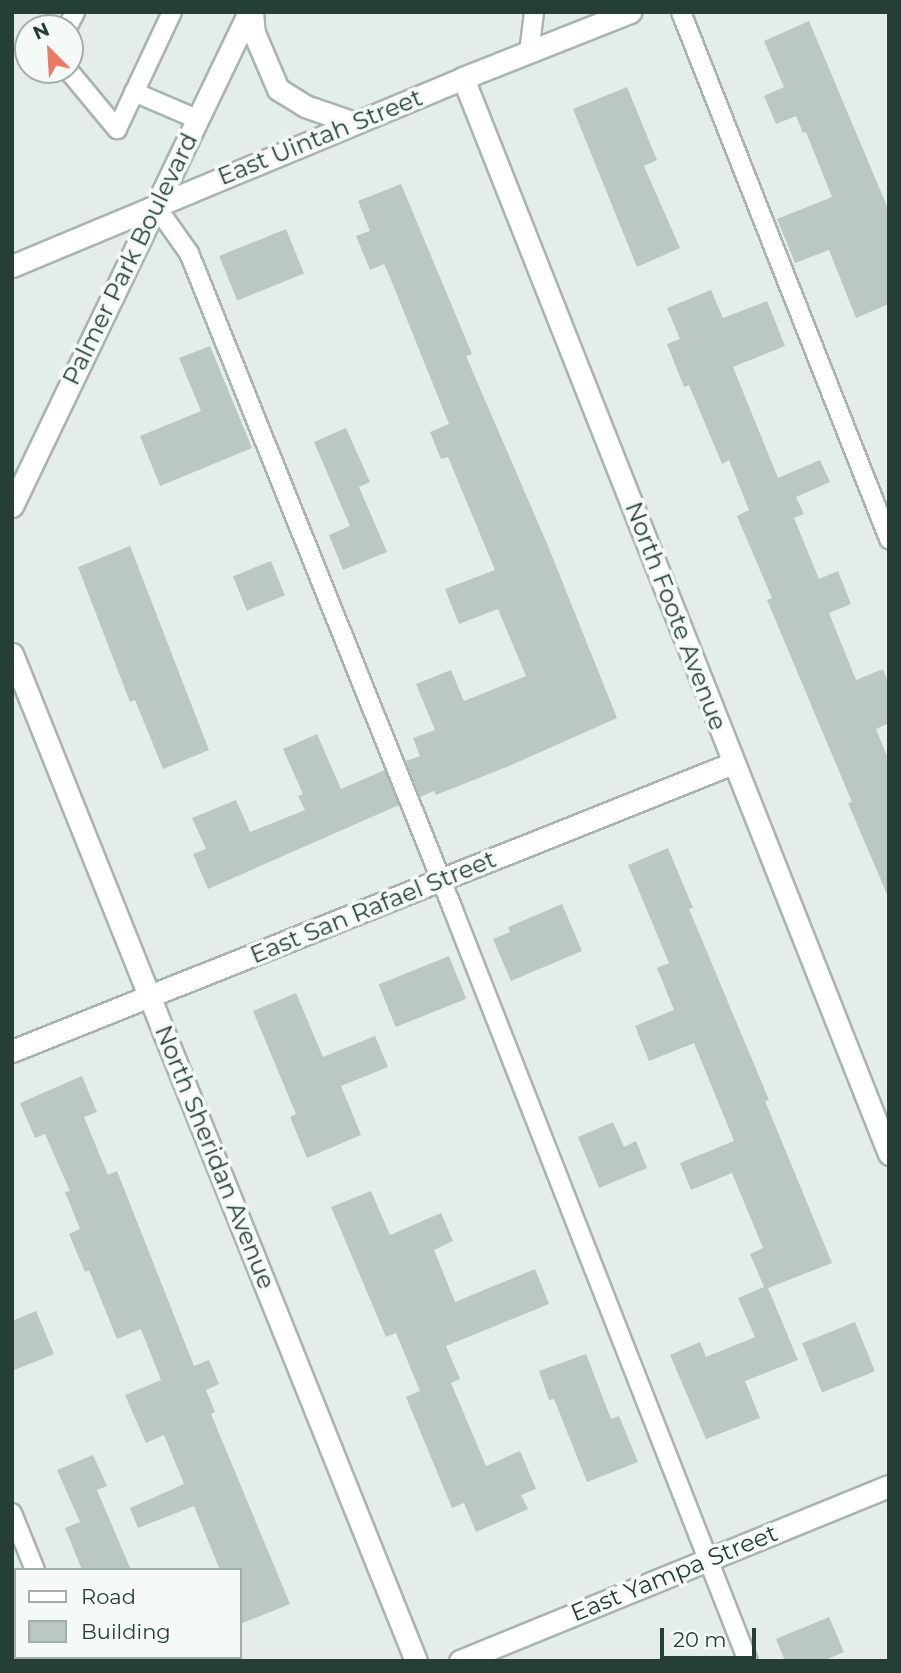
<!DOCTYPE html>
<html>
<head>
<meta charset="utf-8">
<style>
  body { margin:0 }
  #map { position:relative; width:901px; height:1673px; overflow:hidden; background:#e5ede9; font-family:Montserrat,sans-serif }
  div>[style] { position:absolute }
  [style*='--x'] { left:calc(var(--x)*1px); top:calc(var(--y)*1px); width:calc(var(--w)*1px); rotate:calc(var(--a)*1deg) }
  .building>* { inset:0; background:#bbc8c1; transform-origin:0 0 }
  .roads { filter:drop-shadow(2px 0 #a8b5af) drop-shadow(-2px 0 #a8b5af) drop-shadow(0 2px #a8b5af) drop-shadow(0 -2px #a8b5af) }
  .lane>* { height:18px; margin:-9px; padding:0 9px; transform-origin:9px; border-radius:9px; background:#fff }
  .street>* { height:21px; margin:-10.5px; padding:0 10.5px; transform-origin:10.5px; border-radius:10.5px; background:#fff }
  .secondary>* { height:21px; margin:-10.5px; padding:0 10.5px; transform-origin:10.5px; border-radius:10.5px; background:#fff }
  span { translate:-50% -50%; white-space:nowrap; text-align:center; line-height:1.15; -webkit-text-stroke:7px #f6faf7; paint-order:stroke }
  .street-label { font-size:24px; color:#253f35 }
  .frame { position:absolute; inset:0; border:14px solid #253f35; pointer-events:none }
  .legend { position:absolute; left:14px; top:1568px; width:228px; height:91px; box-sizing:border-box; background:#f6faf7; border:2px solid #a2afa9; margin:0; padding:9px 12px; list-style:none; font-size:21px; color:#253f35 }
  .legend li { display:flex; align-items:center; gap:14px; height:35px }
  .legend b { width:35px; border:2px solid #a2afa9 }
  .north { position:absolute; left:14px; top:14px; width:70px; height:70px; box-sizing:border-box; background:#f6faf7; border:2px solid #a2afa9; border-radius:50%; rotate:336deg; font-size:19px; font-weight:700; line-height:28px; text-align:center; color:#253f35 }
  .north::after { content:''; display:block; margin:auto; width:24px; height:32px; background:#ea7967; clip-path:polygon(50% 0,100% 100%,50% 72%,0 100%) }
  .scale { position:absolute; left:660px; top:1628px; width:96px; height:32px; box-sizing:border-box; border:4px solid #253f35; border-top:0; padding-left:9px; font-size:21px; line-height:24px; white-space:nowrap; color:#253f35; -webkit-text-stroke:5px #f6faf7; paint-order:stroke }
</style>
</head>
<body>
<div id="map">
  <div class="building">
    <div style="clip-path:polygon(809px 21px,889px 211px,889px 304px,856px 318px,829px 250px,795px 263px,777px 219px,832px 197px,806px 132px,803px 133px,796px 116px,776px 124px,764px 96px,784px 87px,764px 41px)"></div>
    <div style="clip-path:polygon(627px 87px,657px 160px,644px 166px,680px 248px,637px 267px,573px 109px)"></div>
    <div style="clip-path:polygon(401px 184px,472px 354px,466px 356px,548px 546px,617px 718px,509px 766px,436px 795px,434px 791px,420px 797px,406px 761px,420px 756px,413px 738px,435px 730px,416px 684px,451px 670px,464px 701px,526px 676px,498px 609px,459px 624px,445px 589px,495px 570px,448px 457px,441px 459px,430px 432px,449px 424px,389px 275px,384px 264px,370px 270px,356px 236px,370px 231px,358px 201px)"></div>
    <div style="left:286px;top:229px;width:48px;height:72px;rotate:68deg"></div>
    <div style="clip-path:polygon(711px 290px,723px 318px,767px 301px,785px 346px,733px 367px,778px 478px,820px 460px,830px 482px,796px 497px,804px 514px,794px 518px,819px 579px,838px 571px,851px 604px,829px 613px,856px 680px,883px 669px,889px 685px,889px 723px,876px 729px,889px 761px,889px 899px,848px 803px,852px 802px,767px 600px,772px 598px,737px 516px,749px 510px,729px 460px,722px 464px,689px 385px,684px 387px,667px 344px,680px 339px,667px 308px)"></div>
    <div style="clip-path:polygon(210px 346px,252px 448px,160px 486px,140px 436px,201px 411px,179px 358px)"></div>
    <div style="clip-path:polygon(346px 428px,370px 482px,359px 487px,387px 552px,343px 570px,329px 535px,350px 526px,314px 442px)"></div>
    <div style="clip-path:polygon(130px 546px,209px 750px,163px 769px,135px 700px,130px 702px,78px 567px)"></div>
    <div style="left:271px;top:561px;width:37px;height:41px;rotate:68deg"></div>
    <div style="clip-path:polygon(317px 734px,341px 789px,385px 770px,399px 805px,208px 889px,193px 854px,206px 849px,192px 818px,236px 800px,250px 832px,305px 810px,298px 796px,303px 794px,283px 749px)"></div>
    <div style="clip-path:polygon(668px 848px,693px 908px,689px 909px,769px 1100px,765px 1101px,832px 1263px,768px 1288px,798px 1360px,745px 1381px,760px 1418px,706px 1439px,670px 1355px,700px 1342px,706px 1357px,755px 1337px,738px 1298px,764px 1287px,750px 1254px,763px 1248px,732px 1173px,691px 1190px,680px 1163px,734px 1141px,694px 1043px,649px 1061px,635px 1026px,674px 1010px,657px 968px,669px 963px,628px 865px)"></div>
    <div style="clip-path:polygon(562px 904px,582px 951px,511px 981px,493px 939px,510px 932px,508px 927px)"></div>
    <div style="left:449px;top:956px;width:46px;height:76px;rotate:68deg"></div>
    <div style="clip-path:polygon(296px 993px,323px 1057px,375px 1036px,388px 1067px,341px 1086px,361px 1135px,307px 1158px,290px 1117px,296px 1114px,253px 1011px)"></div>
    <div style="clip-path:polygon(82px 1076px,97px 1112px,84px 1117px,108px 1175px,117px 1171px,194px 1366px,209px 1360px,219px 1384px,206px 1390px,215px 1412px,211px 1414px,290px 1604px,240px 1624px,240px 1570px,220px 1570px,194px 1506px,138px 1528px,130px 1508px,184px 1484px,164px 1435px,146px 1443px,125px 1395px,161px 1380px,141px 1329px,117px 1339px,89px 1270px,85px 1272px,69px 1234px,80px 1229px,65px 1192px,70px 1191px,45px 1134px,35px 1138px,20px 1103px)"></div>
    <div style="clip-path:polygon(613px 1122px,624px 1147px,636px 1141px,647px 1168px,599px 1188px,578px 1137px)"></div>
    <div style="clip-path:polygon(371px 1191px,390px 1235px,441px 1213px,453px 1241px,434px 1250px,455px 1302px,535px 1269px,549px 1304px,446px 1346px,460px 1379px,451px 1383px,486px 1466px,520px 1451px,536px 1489px,521px 1495px,528px 1509px,476px 1532px,464px 1503px,452px 1508px,406px 1397px,420px 1391px,396px 1333px,386px 1337px,331px 1207px)"></div>
    <div style="clip-path:polygon(36px 1311px,54px 1354px,12px 1371px,12px 1321px)"></div>
    <div style="left:855px;top:1322px;width:53px;height:57px;rotate:68deg"></div>
    <div style="clip-path:polygon(586px 1354px,611px 1419px,619px 1416px,638px 1462px,587px 1482px,554px 1399px,549px 1400px,539px 1371px)"></div>
    <div style="clip-path:polygon(93px 1455px,107px 1486px,97px 1490px,131px 1570px,82px 1570px,65px 1528px,80px 1522px,57px 1470px)"></div>
    <div style="clip-path:polygon(829px 1617px,844px 1652px,823px 1661px,785px 1661px,776px 1639px)"></div>
  </div>
  <div class="roads">
    <div class="lane">
      <div style="--x:681;--y:12;--w:567;--a:68.46"></div>
      <div style="--x:67;--y:28;--w:18;--a:-63"></div>
      <div style="--x:529;--y:53;--w:41;--a:-83"></div>
      <div style="--x:68;--y:70;--w:77;--a:50.3"></div>
      <div style="--x:117;--y:129;--w:129;--a:-64.8"></div>
      <div style="--x:134;--y:92;--w:69;--a:23.2"></div>
      <div style="--x:155;--y:205;--w:59;--a:54.7"></div>
      <div style="--x:189;--y:253;--w:705;--a:68.09"></div>
      <div style="--x:452;--y:907;--w:810;--a:68.57"></div>
      <div style="--x:12;--y:1513;--w:61;--a:68"></div>
      <div style="--x:71;--y:1657;--w:4;--a:76"></div>
    </div>
    <div class="street">
      <div style="--x:463;--y:78;--w:1157;--a:68.4"></div>
      <div style="--x:12;--y:654;--w:1085;--a:68.14"></div>
      <div style="--x:12;--y:1051;--w:776;--a:-21.77"></div>
      <div style="--x:460;--y:1661;--w:463;--a:-22.2"></div>
    </div>
    <div class="secondary">
      <div style="--x:252;--y:12;--w:21;--a:85"></div>
      <div style="--x:254;--y:33;--w:61;--a:66.8"></div>
      <div style="--x:278;--y:89;--w:32;--a:32"></div>
      <div style="--x:305;--y:106;--w:52;--a:19.1"></div>
      <div style="--x:12;--y:266;--w:489;--a:-22.6"></div>
      <div style="--x:463;--y:78;--w:180;--a:-21.6"></div>
      <div style="--x:12;--y:506;--w:548;--a:-64.37"></div>
    </div>
  </div>
  <div class="street-label">
    <span style="left:320px;top:137px;rotate:-22deg">East Uintah Street</span>
    <span style="left:130px;top:259px;rotate:-64deg">Palmer Park Boulevard</span>
    <span style="left:676px;top:616px;rotate:69deg">North Foote Avenue</span>
    <span style="left:373px;top:907px;rotate:-22deg">East San Rafael Street</span>
    <span style="left:215px;top:1157px;rotate:68deg">North Sheridan Avenue</span>
    <span style="left:674px;top:1573px;rotate:-22deg">East Yampa Street</span>
  </div>
  <div class="frame"></div>
  <ul class="legend">
  <li><b style="height:9px;background:#fff"></b>Road</li>
  <li><b style="height:19px;background:#bbc8c1"></b>Building</li>
  </ul>
  <div class="north">N</div>
  <div class="scale">20 m</div>
</div>
</body>
</html>
